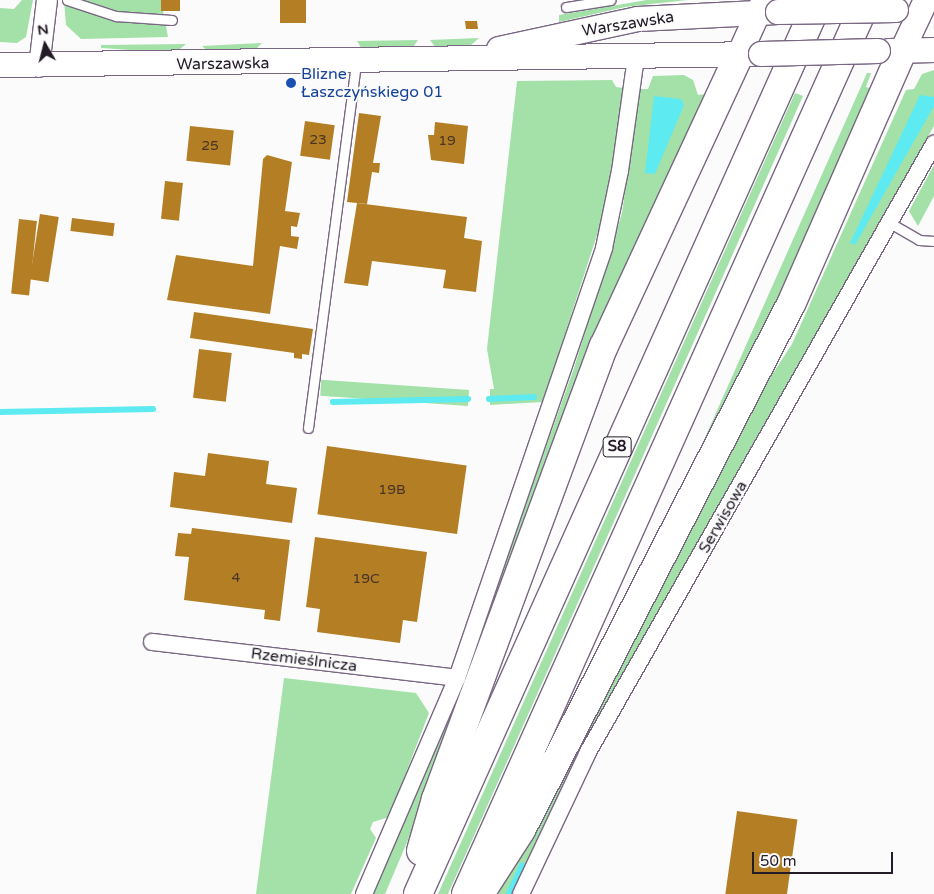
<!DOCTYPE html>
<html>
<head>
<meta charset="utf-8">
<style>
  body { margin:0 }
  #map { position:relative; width:934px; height:894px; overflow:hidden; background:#fbfbfb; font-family:"Varela Round",sans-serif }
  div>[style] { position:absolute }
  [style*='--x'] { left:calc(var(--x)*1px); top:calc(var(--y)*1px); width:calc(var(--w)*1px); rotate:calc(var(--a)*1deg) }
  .green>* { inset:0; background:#a3e1a9; transform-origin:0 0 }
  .water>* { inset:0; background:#5deaf1 }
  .stream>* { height:5.5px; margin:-2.75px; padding:0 2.75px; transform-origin:2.75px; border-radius:2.75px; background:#5deaf1 }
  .building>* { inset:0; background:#b37e24; transform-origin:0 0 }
  .roads { filter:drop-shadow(1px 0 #796782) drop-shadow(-1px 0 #796782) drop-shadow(0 1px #796782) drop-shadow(0 -1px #796782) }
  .service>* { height:9px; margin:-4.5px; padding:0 4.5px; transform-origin:4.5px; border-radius:4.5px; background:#fff }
  .minor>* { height:16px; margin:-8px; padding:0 8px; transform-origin:8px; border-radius:8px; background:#fff }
  .tertiary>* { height:20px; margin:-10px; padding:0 10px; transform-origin:10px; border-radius:10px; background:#fff }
  .secondary>* { height:24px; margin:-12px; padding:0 12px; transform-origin:12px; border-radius:12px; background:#fff }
  .motorway>* { height:28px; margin:-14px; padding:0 14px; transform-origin:14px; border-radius:14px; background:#fff }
  .bridges { filter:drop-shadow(1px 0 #796782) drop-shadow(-1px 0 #796782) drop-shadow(0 1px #796782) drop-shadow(0 -1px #796782) }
  .secondary-bridge>* { height:24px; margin:-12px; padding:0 12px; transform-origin:12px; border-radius:12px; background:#fff }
  .dots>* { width:14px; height:14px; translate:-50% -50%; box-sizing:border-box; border:2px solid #fbfbfb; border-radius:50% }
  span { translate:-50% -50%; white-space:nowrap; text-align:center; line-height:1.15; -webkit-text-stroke:4px #fbfbfb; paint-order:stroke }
  .number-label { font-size:14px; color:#473426 }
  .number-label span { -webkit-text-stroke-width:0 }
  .shield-label span { padding:1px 4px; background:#fbfbfb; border:1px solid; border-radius:4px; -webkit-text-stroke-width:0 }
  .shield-label { font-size:15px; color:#231c27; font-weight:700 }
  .street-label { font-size:16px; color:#231c27 }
  .transit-label { font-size:16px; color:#164399 }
  .left { translate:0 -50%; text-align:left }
  .north { position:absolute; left:20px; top:20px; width:50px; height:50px; -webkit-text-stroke:4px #fbfbfb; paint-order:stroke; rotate:352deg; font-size:14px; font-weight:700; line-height:20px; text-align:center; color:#231c27 }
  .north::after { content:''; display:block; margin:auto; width:18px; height:22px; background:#231c27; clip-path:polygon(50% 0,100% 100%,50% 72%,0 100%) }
  .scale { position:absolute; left:752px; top:852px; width:141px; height:22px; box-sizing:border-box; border:2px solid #231c27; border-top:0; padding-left:6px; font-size:15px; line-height:18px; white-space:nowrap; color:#231c27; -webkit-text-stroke:4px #fbfbfb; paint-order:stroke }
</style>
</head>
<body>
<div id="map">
  <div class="green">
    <div style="clip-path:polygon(22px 0,33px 0,26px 37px,17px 43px,0 42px,0 8px,14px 9px)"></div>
    <div style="clip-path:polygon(64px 0,161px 0,168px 37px,81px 39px,66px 25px)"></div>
    <div style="clip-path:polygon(647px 0,687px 0,625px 7px,559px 22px,559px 15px)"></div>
    <div style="clip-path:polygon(479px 38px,471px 45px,436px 48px,430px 40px)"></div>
    <div style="clip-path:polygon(418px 40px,411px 50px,362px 49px,357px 41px)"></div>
    <div style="clip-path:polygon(262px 43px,252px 53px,211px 54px,202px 46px)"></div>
    <div style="clip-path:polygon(186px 44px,175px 53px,101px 48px,101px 45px)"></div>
    <div style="clip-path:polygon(934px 70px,934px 126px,584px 742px,513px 894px,498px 894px,745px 416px,792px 344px,906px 90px,914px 89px,922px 74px)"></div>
    <div style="clip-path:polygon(867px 73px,871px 73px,866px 87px,872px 89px,738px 389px,679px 496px)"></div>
    <div style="clip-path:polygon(653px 76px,684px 75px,693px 80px,698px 95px,706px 94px,405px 847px,385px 894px,373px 894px,457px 698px,574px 368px,622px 213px,639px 89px,648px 89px)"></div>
    <div style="clip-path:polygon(612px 80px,616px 87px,623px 88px,608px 201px,543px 402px,490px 405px,490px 389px,494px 389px,487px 349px,517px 81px)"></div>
    <div style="clip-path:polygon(795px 93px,803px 96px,548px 670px,448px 894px,438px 894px)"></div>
    <div style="clip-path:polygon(934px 165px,934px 196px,918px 226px,909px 211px)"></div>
    <div style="left:469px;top:390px;width:16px;height:148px;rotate:94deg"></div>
    <div style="clip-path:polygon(284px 678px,416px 693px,429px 713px,389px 817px,373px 822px,370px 829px,376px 838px,351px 894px,256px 894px)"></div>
  </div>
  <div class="water">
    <div style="clip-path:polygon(920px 95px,934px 97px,934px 106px,855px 245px,850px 243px)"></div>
    <div style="clip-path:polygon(654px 96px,681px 99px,684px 105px,655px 174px,645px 173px)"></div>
  </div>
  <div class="stream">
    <div style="--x:489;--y:399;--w:45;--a:-2.5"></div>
    <div style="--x:333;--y:402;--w:135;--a:-1.3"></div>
    <div style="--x:0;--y:412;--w:153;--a:-1.1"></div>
    <div style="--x:509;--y:894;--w:31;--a:-65"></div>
  </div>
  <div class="building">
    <div style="left:161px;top:0;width:19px;height:11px"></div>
    <div style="left:280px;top:0;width:26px;height:23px"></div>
    <div style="clip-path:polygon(465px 21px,477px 21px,478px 29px,466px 29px)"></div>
    <div style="clip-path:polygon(359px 113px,381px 116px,373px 163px,380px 163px,379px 173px,372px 172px,367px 204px,347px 202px)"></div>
    <div style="left:305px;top:121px;width:30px;height:35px;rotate:8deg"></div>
    <div style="clip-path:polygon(435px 122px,468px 126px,464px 164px,431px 160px,428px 135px,434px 135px)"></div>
    <div style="left:190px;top:126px;width:44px;height:35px;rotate:6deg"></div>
    <div style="clip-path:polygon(267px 155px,292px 162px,285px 211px,300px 213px,297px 227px,291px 226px,291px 236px,299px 237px,297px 249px,280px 246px,270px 314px,167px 300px,176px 255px,253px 266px,263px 159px)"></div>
    <div style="left:165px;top:181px;width:18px;height:38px;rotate:6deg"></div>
    <div style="clip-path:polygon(357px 203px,467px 217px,464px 238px,482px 241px,476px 292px,443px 288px,446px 270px,372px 261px,368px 286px,344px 283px)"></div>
    <div style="left:40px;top:214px;width:19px;height:66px;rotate:9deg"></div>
    <div style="left:72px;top:218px;width:43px;height:13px;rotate:7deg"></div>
    <div style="left:19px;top:219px;width:18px;height:75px;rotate:6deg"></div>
    <div style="clip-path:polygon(194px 312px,313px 329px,309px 355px,302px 354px,302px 359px,294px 358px,294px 353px,190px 338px)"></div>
    <div style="left:199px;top:349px;width:33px;height:49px;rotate:7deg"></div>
    <div style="left:327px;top:446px;width:141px;height:69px;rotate:8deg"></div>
    <div style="clip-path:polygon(208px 453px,269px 461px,266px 484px,297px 488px,292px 523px,170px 507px,174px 472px,205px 476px)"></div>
    <div style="clip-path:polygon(192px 528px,290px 540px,280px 621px,264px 619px,265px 610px,184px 600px,189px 557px,175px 556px,178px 533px,191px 534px)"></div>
    <div style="clip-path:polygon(315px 537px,427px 552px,417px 622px,403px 620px,400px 643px,317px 632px,320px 609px,306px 607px)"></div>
    <div style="left:737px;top:811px;width:61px;height:84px;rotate:8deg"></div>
  </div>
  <div class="roads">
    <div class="service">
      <div style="--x:67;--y:0;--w:52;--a:18.1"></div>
      <div style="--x:116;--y:16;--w:56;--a:4.1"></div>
      <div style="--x:566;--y:7;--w:45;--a:-9"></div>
      <div style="--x:890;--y:223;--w:34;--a:30"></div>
      <div style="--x:919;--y:240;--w:15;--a:4"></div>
      <div style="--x:308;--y:428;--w:369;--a:-82.5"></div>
    </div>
    <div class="minor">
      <div style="--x:152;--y:642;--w:307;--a:6.7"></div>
      <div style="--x:364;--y:894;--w:235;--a:-66.7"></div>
      <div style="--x:457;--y:678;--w:454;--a:-71.1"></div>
      <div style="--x:604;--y:248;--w:79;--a:-78.3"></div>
      <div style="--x:620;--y:171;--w:115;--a:-82"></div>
      <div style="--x:521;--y:894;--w:157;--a:-64.7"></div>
      <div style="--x:588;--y:752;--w:700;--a:-60.36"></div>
    </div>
    <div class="tertiary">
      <div style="--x:39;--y:67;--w:67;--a:-83.2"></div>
    </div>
    <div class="secondary">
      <div style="--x:499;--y:49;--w:142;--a:-12.2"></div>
      <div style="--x:638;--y:19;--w:140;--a:-2.9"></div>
      <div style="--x:889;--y:51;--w:45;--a:-1.3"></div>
      <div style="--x:902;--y:51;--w:56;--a:-64.8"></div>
      <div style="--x:739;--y:55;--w:60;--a:-65.6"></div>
      <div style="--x:0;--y:65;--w:756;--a:-0.83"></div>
    </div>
    <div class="motorway">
      <div style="--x:421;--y:851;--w:54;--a:-73.9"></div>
      <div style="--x:436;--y:799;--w:483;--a:-69.7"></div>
      <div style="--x:604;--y:346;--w:321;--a:-65.1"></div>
      <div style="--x:485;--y:886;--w:67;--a:-57.3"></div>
      <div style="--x:521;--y:830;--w:593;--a:-62.83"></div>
      <div style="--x:792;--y:302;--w:274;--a:-66.3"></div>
      <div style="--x:418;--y:894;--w:980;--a:-65.84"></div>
      <div style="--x:466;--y:894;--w:980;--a:-65.84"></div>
    </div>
  </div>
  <div class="bridges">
    <div class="secondary-bridge">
      <div style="--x:778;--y:12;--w:118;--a:-1"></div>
      <div style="--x:761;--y:54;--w:117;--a:-1.5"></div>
    </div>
  </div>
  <div class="dots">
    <div style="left:291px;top:83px;background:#1a4fb4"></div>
  </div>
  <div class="number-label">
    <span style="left:318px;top:140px">23</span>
    <span style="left:447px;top:141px">19</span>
    <span style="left:210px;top:146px">25</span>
    <span style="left:392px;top:490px">19B</span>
    <span style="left:236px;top:578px">4</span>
    <span style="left:366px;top:579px">19C</span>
  </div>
  <div class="shield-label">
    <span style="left:617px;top:447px">S8</span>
  </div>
  <div class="street-label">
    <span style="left:628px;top:24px;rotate:-9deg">Warszawska</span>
    <span style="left:223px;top:64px;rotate:-1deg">Warszawska</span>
    <span style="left:723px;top:517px;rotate:-60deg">Serwisowa</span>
    <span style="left:304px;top:660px;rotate:7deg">Rzemieślnicza</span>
  </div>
  <div class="transit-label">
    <span class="left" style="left:301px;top:83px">Blizne<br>Łaszczyńskiego 01</span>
  </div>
  <div class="north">N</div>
  <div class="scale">50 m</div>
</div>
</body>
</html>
